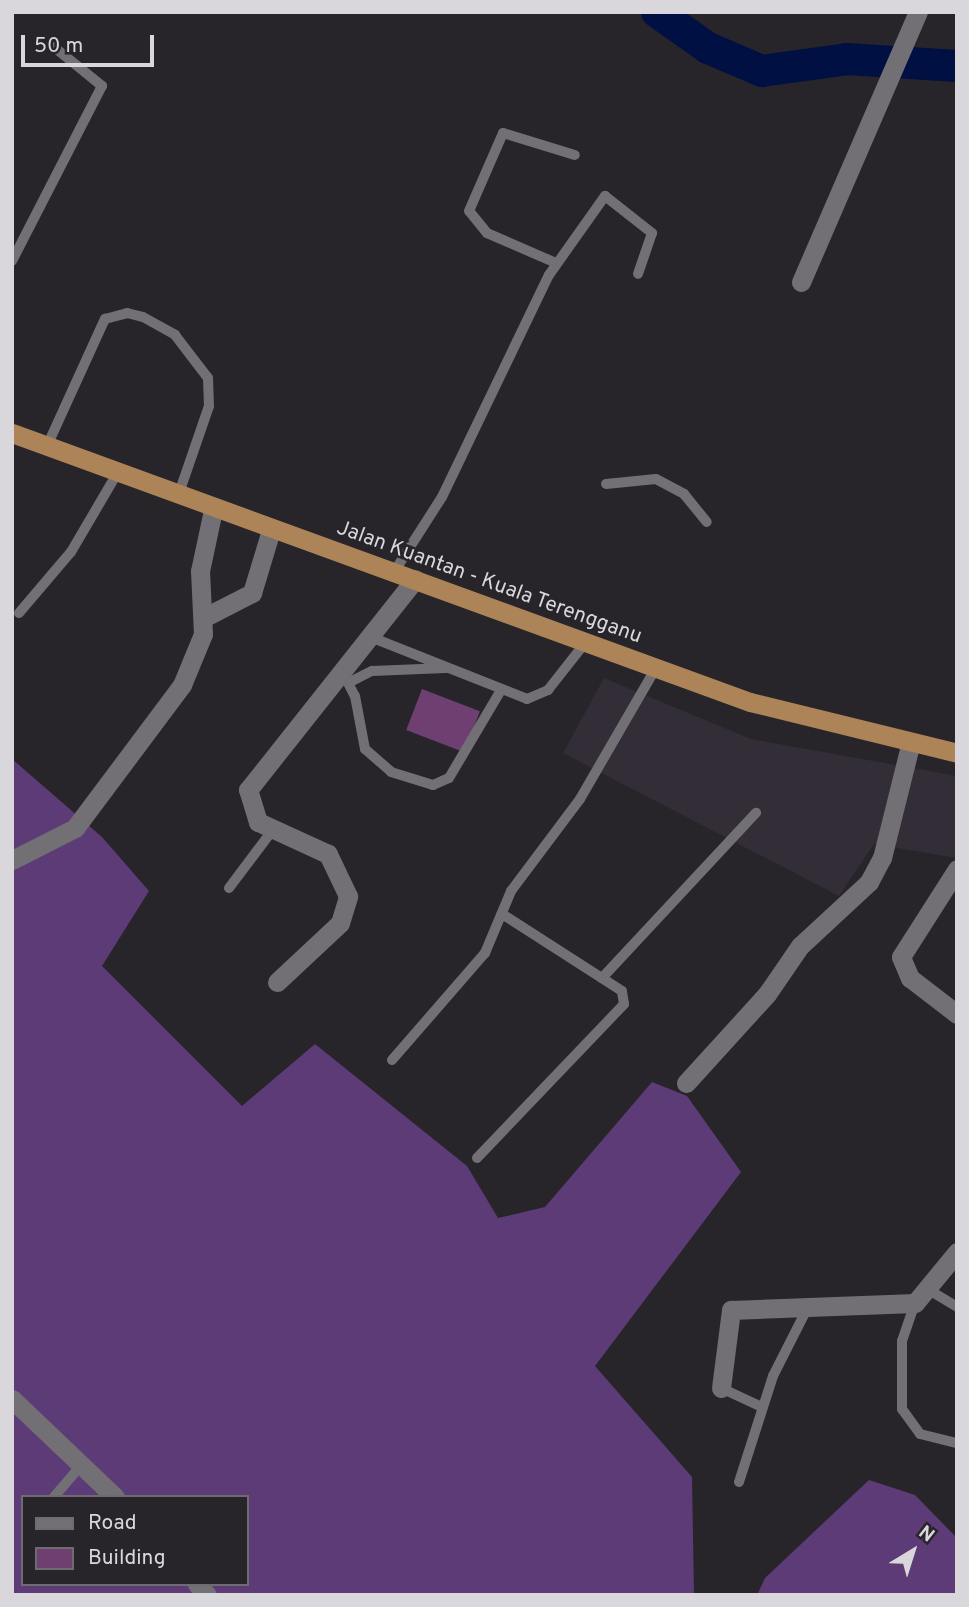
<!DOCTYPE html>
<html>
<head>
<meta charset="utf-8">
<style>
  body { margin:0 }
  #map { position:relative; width:969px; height:1607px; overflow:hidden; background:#27252a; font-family:Overpass,sans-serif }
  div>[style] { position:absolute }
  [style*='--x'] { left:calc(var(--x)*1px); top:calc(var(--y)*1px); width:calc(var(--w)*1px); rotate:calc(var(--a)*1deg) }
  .built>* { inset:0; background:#322d37 }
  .forest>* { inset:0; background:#5c3b76 }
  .river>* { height:32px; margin:-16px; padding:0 16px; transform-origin:16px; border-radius:16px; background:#001043 }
  .building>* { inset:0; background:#703f72; transform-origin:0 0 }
  .service>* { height:10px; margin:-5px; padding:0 5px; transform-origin:5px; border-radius:5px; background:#726f75 }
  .minor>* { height:19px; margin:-9.5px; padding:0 9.5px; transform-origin:9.5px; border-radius:9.5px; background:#726f75 }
  .trunk>* { height:19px; margin:-9.5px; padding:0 9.5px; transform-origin:9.5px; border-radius:9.5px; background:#ac8458 }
  span { translate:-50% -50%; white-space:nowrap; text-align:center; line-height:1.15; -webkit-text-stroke:5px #27252a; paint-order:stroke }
  .street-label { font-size:21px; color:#d9d7db }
  .frame { position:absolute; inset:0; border:14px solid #d9d7db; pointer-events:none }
  .legend { position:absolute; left:21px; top:1495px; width:228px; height:91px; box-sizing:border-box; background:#27252a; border:2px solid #6e6c71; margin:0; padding:9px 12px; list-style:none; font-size:21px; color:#d9d7db }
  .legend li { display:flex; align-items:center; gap:14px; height:35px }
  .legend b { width:35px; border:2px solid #6e6c71 }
  .north { position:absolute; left:878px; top:1516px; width:70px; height:70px; -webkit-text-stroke:5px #27252a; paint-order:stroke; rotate:38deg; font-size:19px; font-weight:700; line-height:28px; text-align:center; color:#d9d7db }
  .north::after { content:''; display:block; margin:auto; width:24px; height:32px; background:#d9d7db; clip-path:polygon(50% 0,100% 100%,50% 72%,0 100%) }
  .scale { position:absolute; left:21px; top:35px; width:133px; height:32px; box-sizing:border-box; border:4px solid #d9d7db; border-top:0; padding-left:9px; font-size:21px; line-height:24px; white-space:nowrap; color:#d9d7db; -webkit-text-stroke:5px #27252a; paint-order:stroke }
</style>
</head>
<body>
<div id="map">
  <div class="built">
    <div style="clip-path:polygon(604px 678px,751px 739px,957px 776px,957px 858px,874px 844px,839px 896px,563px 753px)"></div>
  </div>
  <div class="forest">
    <div style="clip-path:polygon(evenodd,12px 759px,102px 837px,149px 891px,102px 966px,242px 1106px,315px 1044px,467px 1166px,498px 1218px,545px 1207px,652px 1082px,687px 1096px,741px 1172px,595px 1366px,692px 1477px,694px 1595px,12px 1595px,12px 759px,23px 1497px,247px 1497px,247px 1584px,23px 1584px,23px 1497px)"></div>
    <div style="clip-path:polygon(869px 1480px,915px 1495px,957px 1538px,957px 1595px,757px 1595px,765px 1578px)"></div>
  </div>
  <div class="river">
    <div style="--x:657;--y:12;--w:62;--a:35.2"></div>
    <div style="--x:708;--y:48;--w:59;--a:23.1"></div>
    <div style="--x:762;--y:71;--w:86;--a:-8"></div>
    <div style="--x:847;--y:59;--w:110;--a:3.6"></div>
  </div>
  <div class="building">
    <div style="left:422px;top:689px;width:62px;height:44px;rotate:21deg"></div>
  </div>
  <div class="service">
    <div style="--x:12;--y:261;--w:197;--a:-62.8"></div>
    <div style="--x:102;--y:86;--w:62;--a:-140.9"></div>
    <div style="--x:556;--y:263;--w:75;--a:-156.5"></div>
    <div style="--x:487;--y:233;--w:28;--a:-129"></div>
    <div style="--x:469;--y:211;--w:85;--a:-66.4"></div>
    <div style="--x:503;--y:133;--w:75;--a:17"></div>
    <div style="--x:47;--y:446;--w:140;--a:-65.5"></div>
    <div style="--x:105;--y:319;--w:23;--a:-15"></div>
    <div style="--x:127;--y:313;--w:16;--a:14"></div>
    <div style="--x:143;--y:317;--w:37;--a:29"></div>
    <div style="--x:175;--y:335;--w:54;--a:52.5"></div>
    <div style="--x:208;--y:378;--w:28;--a:88"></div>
    <div style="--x:209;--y:406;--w:95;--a:109"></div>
    <div style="--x:606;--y:484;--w:50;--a:-5.7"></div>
    <div style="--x:656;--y:479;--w:32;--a:28"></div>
    <div style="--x:684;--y:494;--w:36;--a:51"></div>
    <div style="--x:394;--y:572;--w:89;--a:-57.4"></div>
    <div style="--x:442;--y:497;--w:246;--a:-64.3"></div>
    <div style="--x:549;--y:275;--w:97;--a:-54.7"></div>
    <div style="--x:605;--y:196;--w:60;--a:38.2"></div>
    <div style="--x:652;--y:233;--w:43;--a:108.9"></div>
    <div style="--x:19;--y:613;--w:80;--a:-49.6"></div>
    <div style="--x:71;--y:552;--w:93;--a:-59.6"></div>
    <div style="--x:368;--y:636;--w:171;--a:21.6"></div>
    <div style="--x:527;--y:699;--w:23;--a:-23"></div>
    <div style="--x:548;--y:690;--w:60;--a:-51.8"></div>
    <div style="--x:342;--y:671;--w:28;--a:63"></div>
    <div style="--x:355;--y:696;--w:54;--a:79.3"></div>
    <div style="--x:365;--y:749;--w:35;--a:41"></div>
    <div style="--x:391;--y:772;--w:44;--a:17.2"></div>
    <div style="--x:433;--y:785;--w:17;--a:-24"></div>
    <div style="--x:449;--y:778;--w:102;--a:-59.4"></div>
    <div style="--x:350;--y:682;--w:25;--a:-27"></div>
    <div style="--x:372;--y:671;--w:74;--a:-2.3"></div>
    <div style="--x:229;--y:888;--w:71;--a:-53"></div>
    <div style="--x:602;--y:978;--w:226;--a:-47"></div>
    <div style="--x:392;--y:1060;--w:142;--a:-49"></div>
    <div style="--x:485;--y:953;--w:67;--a:-67.2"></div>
    <div style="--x:511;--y:891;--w:115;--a:-53.1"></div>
    <div style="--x:580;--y:799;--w:151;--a:-59.9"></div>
    <div style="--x:477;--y:1158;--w:213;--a:-46.3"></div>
    <div style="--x:624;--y:1004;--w:13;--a:-99"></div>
    <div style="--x:622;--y:991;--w:143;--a:-147.3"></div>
    <div style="--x:929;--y:1290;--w:33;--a:31"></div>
    <div style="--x:915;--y:1303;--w:40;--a:108.9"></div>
    <div style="--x:902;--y:1341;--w:68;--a:90"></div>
    <div style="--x:902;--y:1409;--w:31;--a:54"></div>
    <div style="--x:920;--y:1434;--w:38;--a:14"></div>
    <div style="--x:721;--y:1388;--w:45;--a:24.9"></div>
    <div style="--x:739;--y:1482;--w:111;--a:-72.2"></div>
    <div style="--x:773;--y:1376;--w:77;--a:-63.1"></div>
    <div style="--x:54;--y:1497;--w:45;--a:-49.5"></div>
  </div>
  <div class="minor">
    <div style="--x:801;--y:282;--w:294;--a:-66.6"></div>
    <div style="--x:205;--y:617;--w:53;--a:-27.1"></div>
    <div style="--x:252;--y:593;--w:66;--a:-73.2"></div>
    <div style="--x:12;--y:860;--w:71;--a:-26.9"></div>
    <div style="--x:75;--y:828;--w:179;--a:-53.2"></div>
    <div style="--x:182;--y:685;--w:55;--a:-67.6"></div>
    <div style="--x:203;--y:634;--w:63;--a:-92.7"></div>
    <div style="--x:200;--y:571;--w:62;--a:-78"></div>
    <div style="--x:957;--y:869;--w:104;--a:122.5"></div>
    <div style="--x:901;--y:957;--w:23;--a:67"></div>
    <div style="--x:910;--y:978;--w:59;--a:37.5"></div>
    <div style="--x:277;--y:982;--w:86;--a:-43.1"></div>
    <div style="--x:340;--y:923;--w:28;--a:-73"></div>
    <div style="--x:348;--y:896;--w:47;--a:-115.5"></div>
    <div style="--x:328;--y:854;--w:77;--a:-155.4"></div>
    <div style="--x:258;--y:822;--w:34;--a:-107"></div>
    <div style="--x:248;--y:790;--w:269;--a:-51.6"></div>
    <div style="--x:686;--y:1083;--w:120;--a:-47.7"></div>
    <div style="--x:767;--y:994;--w:58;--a:-55.5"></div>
    <div style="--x:800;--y:946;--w:94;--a:-42.8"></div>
    <div style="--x:869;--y:882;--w:27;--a:-62"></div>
    <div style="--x:882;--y:858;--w:115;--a:-76"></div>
    <div style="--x:721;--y:1388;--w:79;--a:-82.7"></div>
    <div style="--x:731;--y:1310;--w:184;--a:-2.2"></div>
    <div style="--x:915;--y:1303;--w:66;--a:-50.5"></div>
    <div style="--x:12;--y:1399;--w:142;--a:43.6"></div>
    <div style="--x:197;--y:1584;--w:15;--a:48"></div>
  </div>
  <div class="trunk">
    <div style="--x:12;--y:433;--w:785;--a:20.03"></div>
    <div style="--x:750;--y:702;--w:213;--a:13.8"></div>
  </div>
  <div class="street-label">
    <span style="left:489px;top:583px;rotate:20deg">Jalan Kuantan - Kuala Terengganu</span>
  </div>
  <div class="frame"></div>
  <ul class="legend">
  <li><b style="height:9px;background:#726f75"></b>Road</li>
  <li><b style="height:19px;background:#703f72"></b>Building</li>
  </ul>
  <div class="north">N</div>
  <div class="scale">50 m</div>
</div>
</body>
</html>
